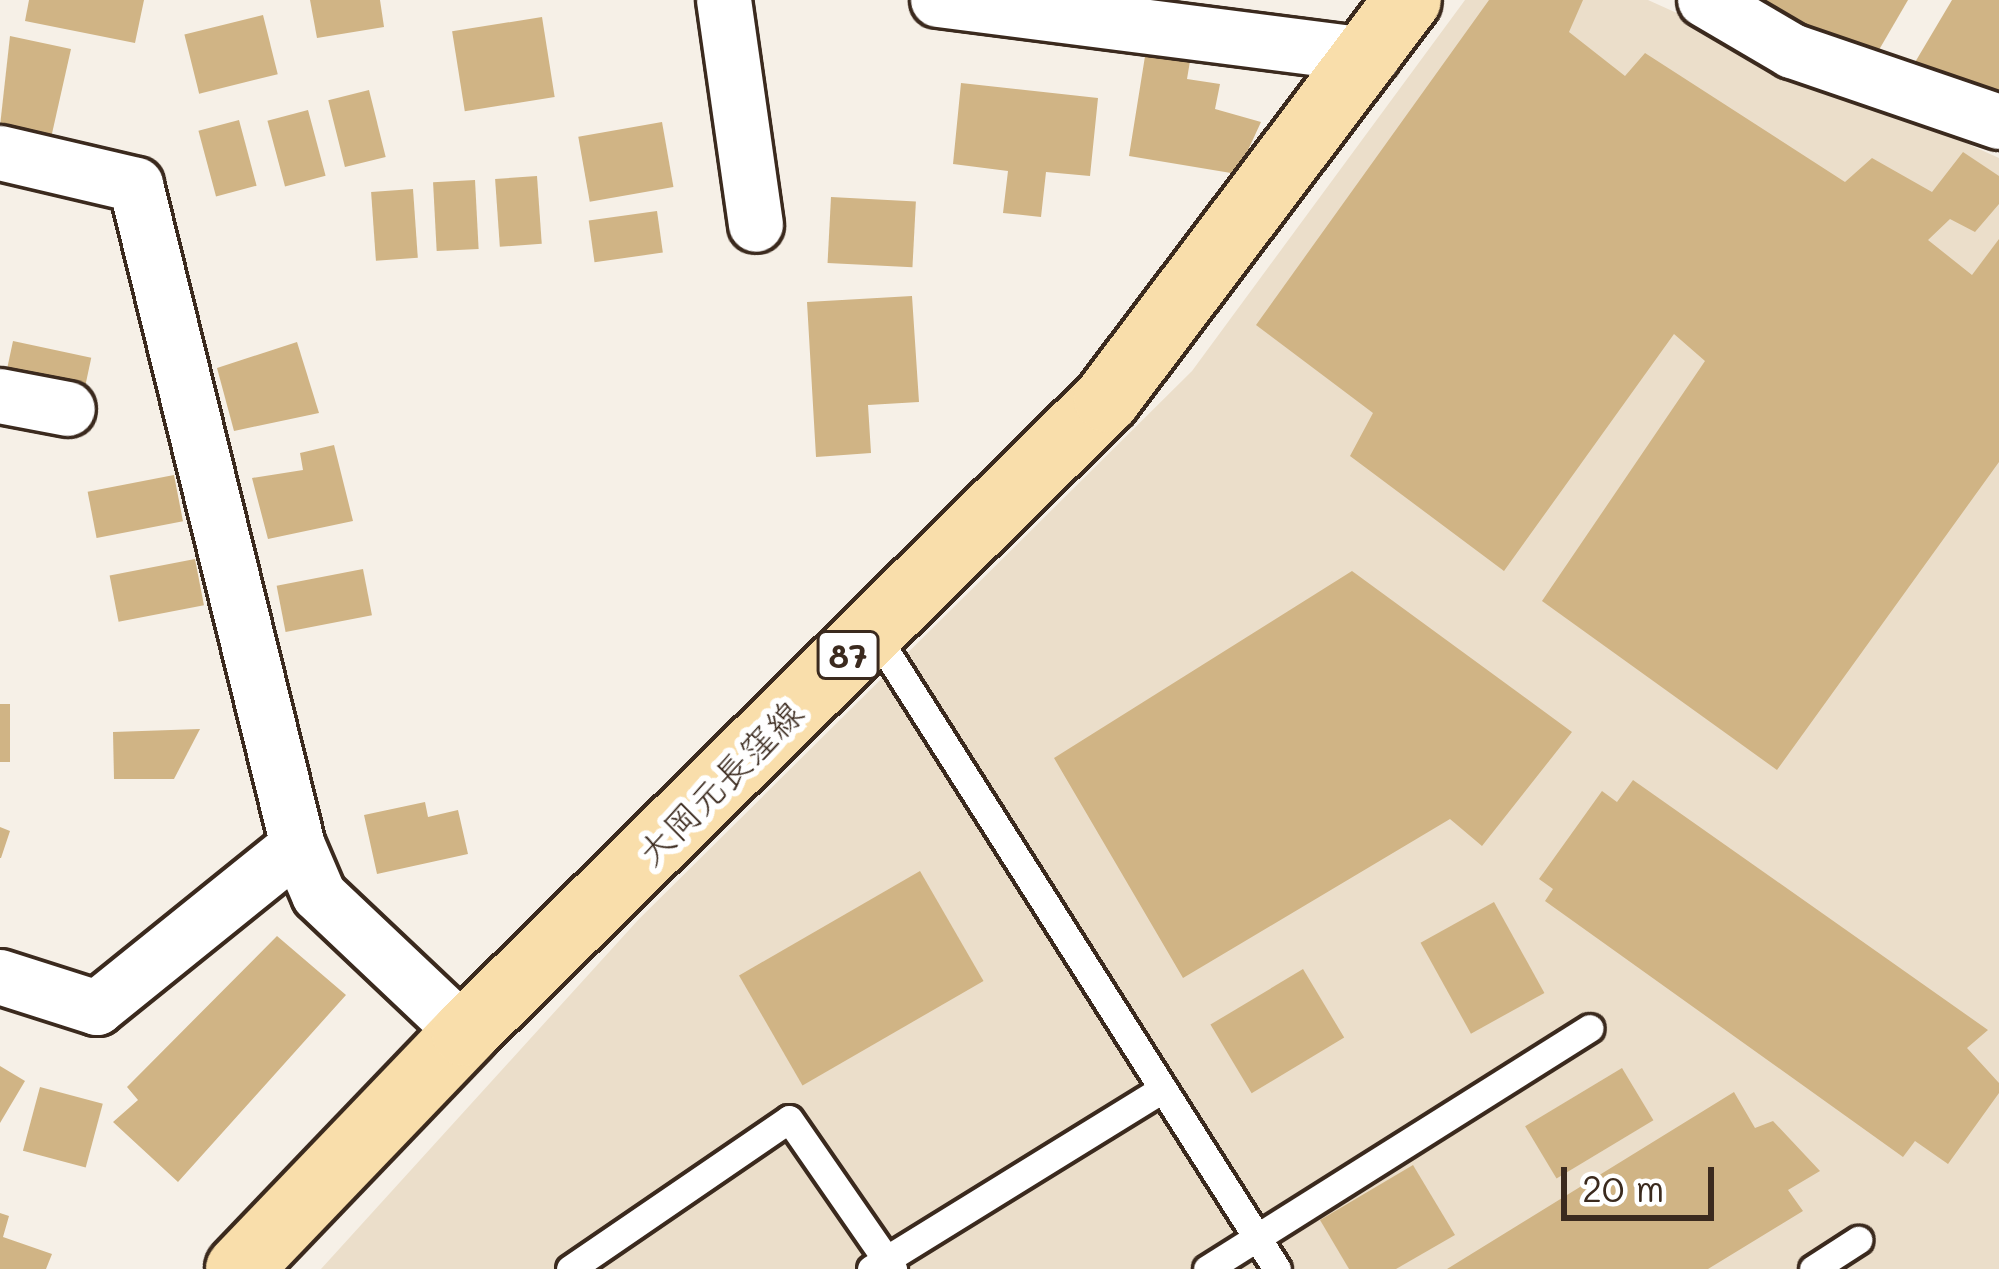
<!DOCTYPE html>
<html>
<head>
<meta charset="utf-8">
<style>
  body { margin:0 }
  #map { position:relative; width:1999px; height:1269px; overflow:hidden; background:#f6f0e7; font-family:Mali,"Klee One",sans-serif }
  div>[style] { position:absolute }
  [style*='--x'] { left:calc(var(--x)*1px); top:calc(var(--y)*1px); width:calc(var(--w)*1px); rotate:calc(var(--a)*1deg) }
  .built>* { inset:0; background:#ebdeca }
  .building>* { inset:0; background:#d0b485; transform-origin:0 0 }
  .roads { filter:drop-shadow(3px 0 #3b2a1e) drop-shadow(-3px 0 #3b2a1e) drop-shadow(0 3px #3b2a1e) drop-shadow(0 -3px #3b2a1e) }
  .service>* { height:27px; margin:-13.5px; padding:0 13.5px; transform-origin:13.5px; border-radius:13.5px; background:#fff }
  .minor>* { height:54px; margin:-27px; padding:0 27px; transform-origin:27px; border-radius:27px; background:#fff }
  .primary>* { height:66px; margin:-33px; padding:0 33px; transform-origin:33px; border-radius:33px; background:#f9deab }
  span { translate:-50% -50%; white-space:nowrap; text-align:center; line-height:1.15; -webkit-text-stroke:12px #fff; paint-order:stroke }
  .shield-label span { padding:3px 9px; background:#fff; border:3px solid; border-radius:9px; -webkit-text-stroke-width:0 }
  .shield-label { font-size:33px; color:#3b2a1e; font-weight:700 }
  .street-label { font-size:36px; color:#3b2a1e }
  .scale { position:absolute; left:1561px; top:1167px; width:153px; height:54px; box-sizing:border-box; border:6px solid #3b2a1e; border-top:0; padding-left:15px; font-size:36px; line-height:42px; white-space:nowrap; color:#3b2a1e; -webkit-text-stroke:9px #fff; paint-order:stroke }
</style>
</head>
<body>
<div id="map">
  <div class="built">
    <div style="clip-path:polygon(1465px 0,1648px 0,1999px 158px,1999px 1269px,321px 1269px,639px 919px,1192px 371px)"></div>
  </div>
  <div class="building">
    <div style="clip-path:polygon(29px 0,144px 0,135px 43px,25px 21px)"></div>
    <div style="clip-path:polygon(310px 0,380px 0,384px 27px,317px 38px)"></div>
    <div style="clip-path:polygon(1489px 0,1583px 0,1569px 32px,1625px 76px,1645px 53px,1845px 182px,1872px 158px,1932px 192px,1963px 152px,1999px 176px,1999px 204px,1975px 232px,1950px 219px,1928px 240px,1972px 275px,1999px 239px,1999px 462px,1777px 770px,1542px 601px,1705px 361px,1674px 334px,1504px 571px,1350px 456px,1373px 413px,1256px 325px)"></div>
    <div style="clip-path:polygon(1745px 0,1908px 0,1876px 55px,1815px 39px)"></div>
    <div style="clip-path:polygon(1952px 0,1999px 0,1999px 104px,1911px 69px)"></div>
    <div style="left:263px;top:15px;width:61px;height:81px;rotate:76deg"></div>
    <div style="left:542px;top:17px;width:81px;height:91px;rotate:81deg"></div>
    <div style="clip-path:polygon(10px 36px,71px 49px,51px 138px,0 126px)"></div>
    <div style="clip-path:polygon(1146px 50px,1191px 55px,1187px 79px,1220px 84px,1215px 109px,1261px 122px,1237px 174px,1129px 156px)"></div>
    <div style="clip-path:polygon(961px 83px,1098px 98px,1090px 176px,1046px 172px,1041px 217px,1003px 213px,1008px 171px,953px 164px)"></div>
    <div style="left:369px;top:90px;width:69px;height:42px;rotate:76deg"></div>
    <div style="left:308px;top:110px;width:68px;height:42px;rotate:75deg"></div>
    <div style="left:239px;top:120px;width:68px;height:42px;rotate:75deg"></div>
    <div style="left:662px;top:122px;width:66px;height:85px;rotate:80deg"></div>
    <div style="left:537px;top:176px;width:68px;height:42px;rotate:86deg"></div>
    <div style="left:475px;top:180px;width:69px;height:42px;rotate:87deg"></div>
    <div style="left:413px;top:189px;width:69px;height:42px;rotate:86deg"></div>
    <div style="left:831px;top:197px;width:85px;height:66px;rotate:3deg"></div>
    <div style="left:657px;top:211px;width:42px;height:69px;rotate:82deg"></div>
    <div style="clip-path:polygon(912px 296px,919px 402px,868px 405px,871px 453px,816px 457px,807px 302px)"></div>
    <div style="left:13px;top:341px;width:80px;height:44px;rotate:12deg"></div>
    <div style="clip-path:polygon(297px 342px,319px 413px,234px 431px,217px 368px)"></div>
    <div style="clip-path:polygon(334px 445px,353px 521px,268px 539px,252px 478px,303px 470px,300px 453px)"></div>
    <div style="left:174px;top:475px;width:47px;height:88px;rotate:79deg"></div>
    <div style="left:195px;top:559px;width:47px;height:87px;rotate:79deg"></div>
    <div style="left:363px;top:569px;width:47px;height:88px;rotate:79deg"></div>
    <div style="clip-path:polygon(1352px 571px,1572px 732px,1482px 846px,1450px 819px,1183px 978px,1054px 758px)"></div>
    <div style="left:0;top:704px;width:10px;height:58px"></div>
    <div style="clip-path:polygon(200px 729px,174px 779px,114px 779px,113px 732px)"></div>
    <div style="clip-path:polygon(1633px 780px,1988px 1030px,1967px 1048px,1999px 1083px,1999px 1093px,1948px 1164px,1915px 1141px,1903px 1157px,1545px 901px,1553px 889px,1539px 879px,1602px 791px,1617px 802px)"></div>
    <div style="clip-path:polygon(425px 802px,428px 817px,458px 810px,468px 854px,377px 874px,364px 815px)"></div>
    <div style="clip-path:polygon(0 827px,10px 831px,1px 858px,0 858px)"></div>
    <div style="left:920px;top:871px;width:127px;height:209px;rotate:60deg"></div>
    <div style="left:1494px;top:902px;width:104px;height:84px;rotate:61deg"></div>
    <div style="clip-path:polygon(277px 936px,346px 995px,178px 1182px,113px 1122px,138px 1100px,127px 1087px)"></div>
    <div style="left:1303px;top:969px;width:80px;height:108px;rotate:59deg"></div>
    <div style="clip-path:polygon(0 1066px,25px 1081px,0 1123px)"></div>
    <div style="left:1622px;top:1068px;width:61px;height:113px;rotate:59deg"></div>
    <div style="left:40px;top:1087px;width:65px;height:66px;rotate:15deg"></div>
    <div style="clip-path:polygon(1734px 1092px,1755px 1128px,1773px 1121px,1820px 1171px,1788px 1190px,1803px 1211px,1708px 1269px,1447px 1269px)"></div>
    <div style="clip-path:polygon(1413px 1165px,1455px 1235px,1396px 1269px,1349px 1269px,1320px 1220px)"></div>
    <div style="clip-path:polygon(0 1213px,9px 1216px,3px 1237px,52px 1254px,46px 1269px,0 1269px)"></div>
  </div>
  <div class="roads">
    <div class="service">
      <div style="--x:873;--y:631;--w:755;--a:57.66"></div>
      <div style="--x:570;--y:1269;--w:265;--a:-34.4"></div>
      <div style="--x:789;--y:1119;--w:183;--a:55.3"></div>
      <div style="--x:871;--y:1269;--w:343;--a:-31.7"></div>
      <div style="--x:1207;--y:1269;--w:452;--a:-32.2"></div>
      <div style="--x:1813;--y:1269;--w:54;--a:-32.8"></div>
    </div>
    <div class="minor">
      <div style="--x:724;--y:0;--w:227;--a:81.9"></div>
      <div style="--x:938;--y:0;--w:439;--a:7.3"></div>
      <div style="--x:1705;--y:0;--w:101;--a:30.4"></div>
      <div style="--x:1792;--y:51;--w:219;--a:18.9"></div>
      <div style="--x:0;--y:153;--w:140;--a:13.2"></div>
      <div style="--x:136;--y:185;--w:681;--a:76.23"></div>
      <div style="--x:298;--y:846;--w:53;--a:66.8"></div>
      <div style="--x:319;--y:895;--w:201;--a:43.4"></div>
      <div style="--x:0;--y:396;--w:69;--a:10.8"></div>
      <div style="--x:0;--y:977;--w:102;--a:17.7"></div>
      <div style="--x:97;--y:1008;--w:258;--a:-38.9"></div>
    </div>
    <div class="primary">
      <div style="--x:239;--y:1269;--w:327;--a:-46.2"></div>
      <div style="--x:465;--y:1033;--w:902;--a:-44.64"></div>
      <div style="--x:1107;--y:399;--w:500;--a:-53"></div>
    </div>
  </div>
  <div class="shield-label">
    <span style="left:848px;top:655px">87</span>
  </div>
  <div class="street-label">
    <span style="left:719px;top:782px;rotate:-45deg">大岡元長窪線</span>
  </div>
  <div class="scale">20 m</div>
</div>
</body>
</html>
